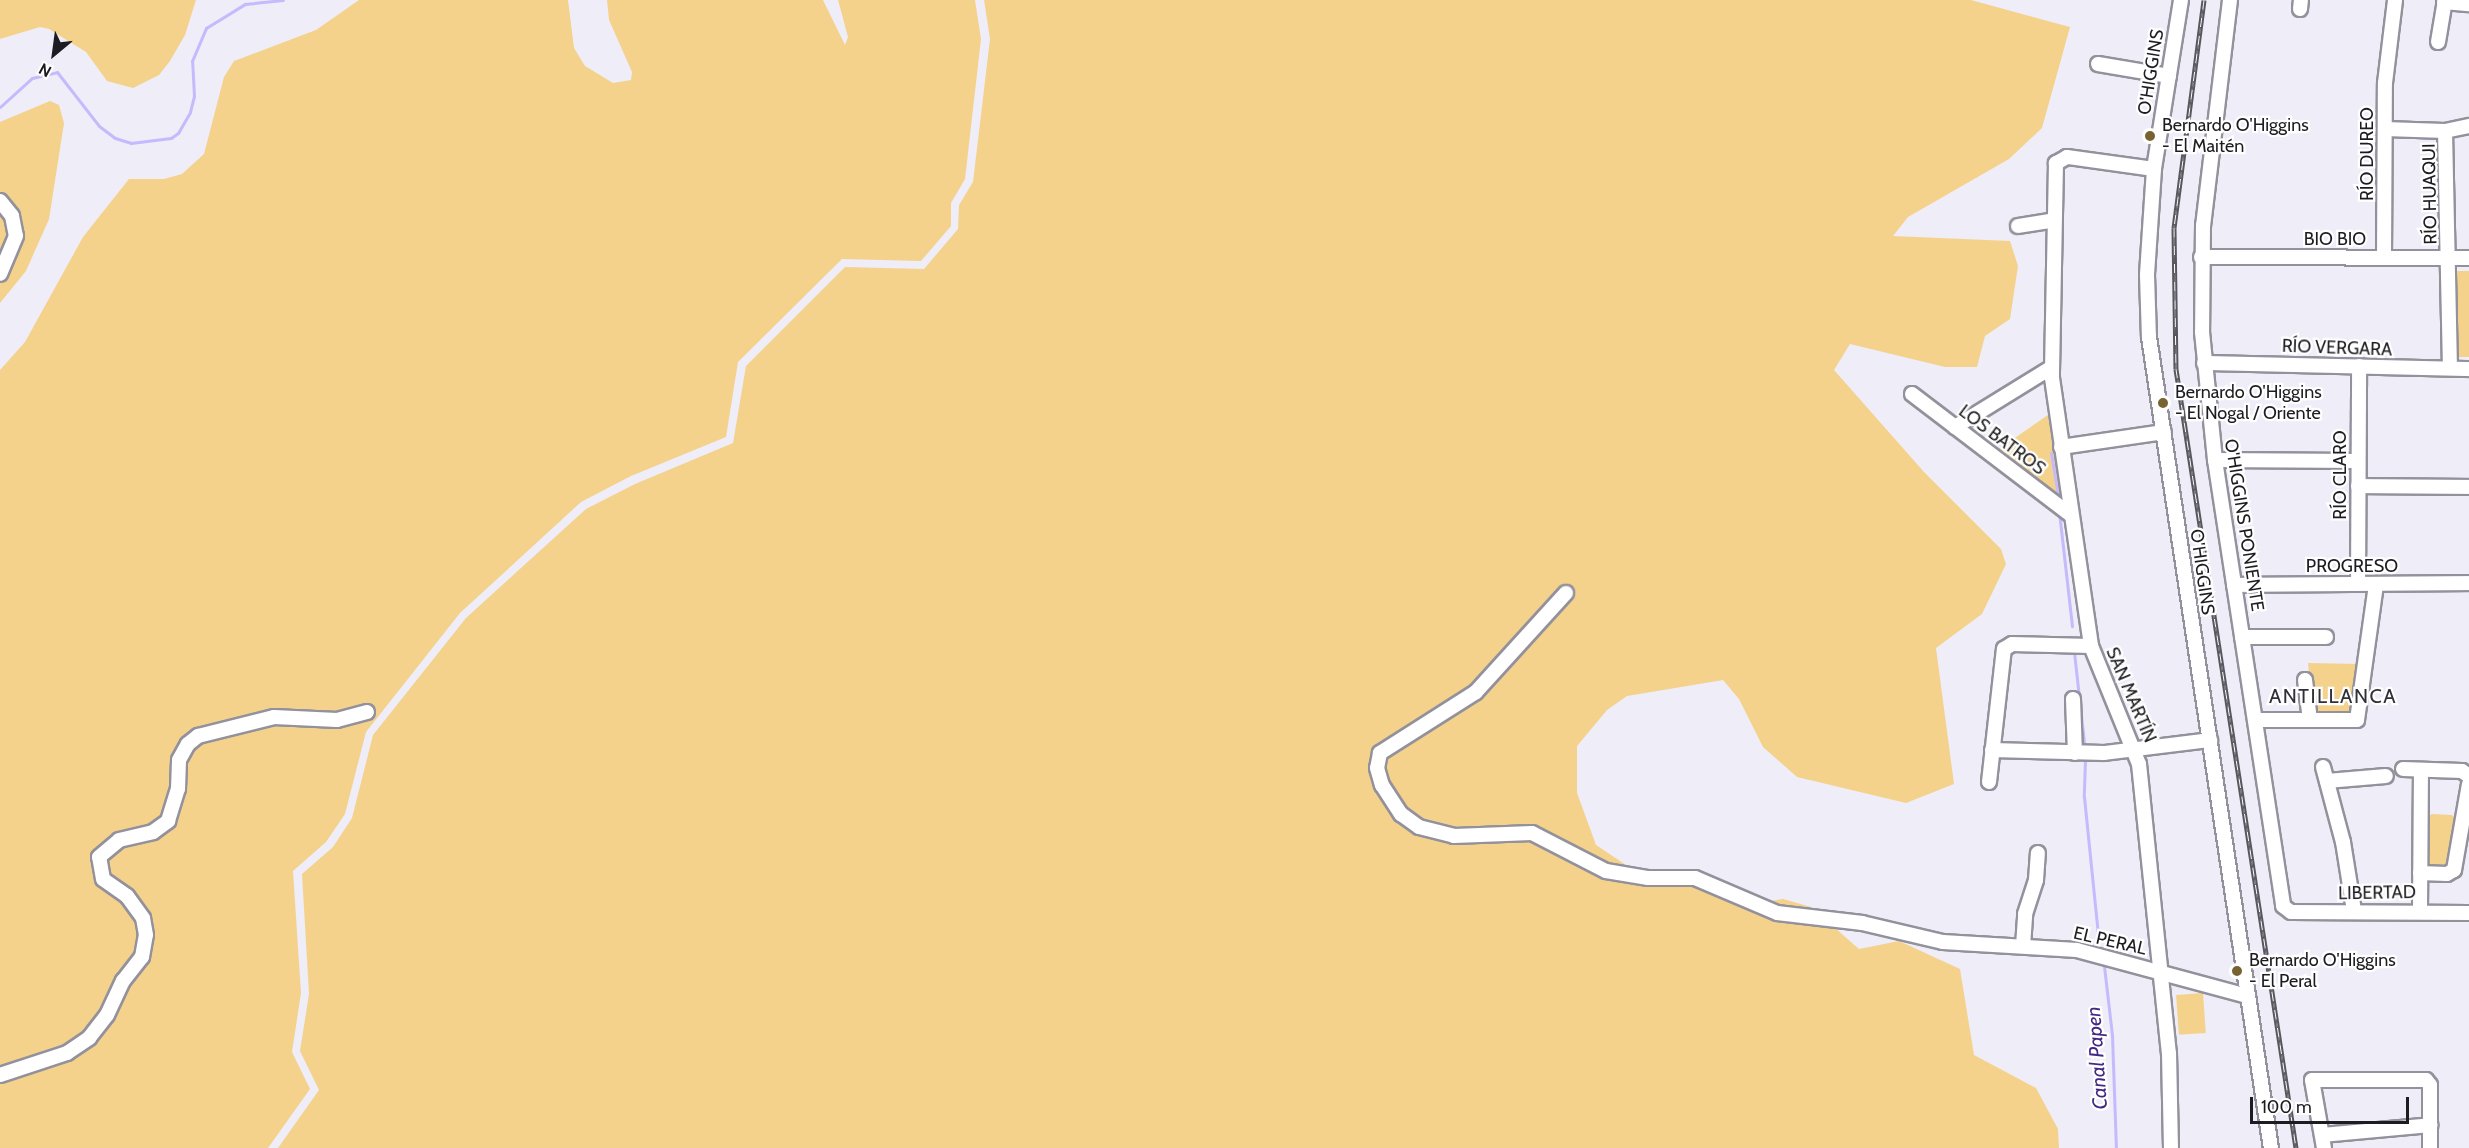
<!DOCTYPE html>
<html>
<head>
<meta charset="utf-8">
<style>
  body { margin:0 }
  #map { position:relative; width:2469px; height:1148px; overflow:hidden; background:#eeedf8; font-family:Cabin,sans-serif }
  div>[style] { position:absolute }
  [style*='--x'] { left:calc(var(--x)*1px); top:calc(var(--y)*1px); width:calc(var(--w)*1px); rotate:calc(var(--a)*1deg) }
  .green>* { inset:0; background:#f4d28c; transform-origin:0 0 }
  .stream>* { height:3px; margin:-1.5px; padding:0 1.5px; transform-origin:1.5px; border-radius:1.5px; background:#c4bbfd }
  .roads { filter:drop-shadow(2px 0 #92919c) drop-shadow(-2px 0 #92919c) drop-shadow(0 2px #92919c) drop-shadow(0 -2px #92919c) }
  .minor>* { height:14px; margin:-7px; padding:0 7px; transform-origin:7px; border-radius:7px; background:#fff }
  .rail>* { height:5px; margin-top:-2.5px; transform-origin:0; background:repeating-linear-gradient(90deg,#fff 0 9px,#57575d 0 18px); box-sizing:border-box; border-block:2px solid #57575d }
  .dots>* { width:16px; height:16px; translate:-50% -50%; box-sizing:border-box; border:3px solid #fff; border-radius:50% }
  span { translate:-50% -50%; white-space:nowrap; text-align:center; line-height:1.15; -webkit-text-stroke:4.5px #fff; paint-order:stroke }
  .street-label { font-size:18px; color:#1d1d21 }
  .poi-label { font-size:18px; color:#1d1d21 }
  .left { translate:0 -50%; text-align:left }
  .neighbourhood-label { font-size:20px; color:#313038; letter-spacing:1.5px }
  .water-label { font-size:20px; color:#422784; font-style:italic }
  .north { position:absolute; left:24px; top:24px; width:60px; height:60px; -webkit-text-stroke:4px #fff; paint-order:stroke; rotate:209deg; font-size:16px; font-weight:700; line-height:24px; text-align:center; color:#1d1d21 }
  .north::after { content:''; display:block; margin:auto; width:21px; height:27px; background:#1d1d21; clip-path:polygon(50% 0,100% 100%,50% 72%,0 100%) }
  .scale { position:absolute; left:2250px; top:1097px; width:159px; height:27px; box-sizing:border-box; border:3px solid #1d1d21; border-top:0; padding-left:8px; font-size:18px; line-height:21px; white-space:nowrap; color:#1d1d21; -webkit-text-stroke:4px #fff; paint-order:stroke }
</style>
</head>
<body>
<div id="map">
  <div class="green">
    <div style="clip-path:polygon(0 0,196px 0,185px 35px,170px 61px,159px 75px,133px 88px,107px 81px,86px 52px,49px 29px,40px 27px,0 39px)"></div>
    <div style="clip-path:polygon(359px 0,568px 0,574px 48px,585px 66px,613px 83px,631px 80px,632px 72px,609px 20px,607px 0,823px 0,845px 45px,848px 37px,838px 0,975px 0,981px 39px,965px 179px,951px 203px,951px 226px,921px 261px,842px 259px,738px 362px,726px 437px,631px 476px,581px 502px,460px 613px,366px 732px,345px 814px,326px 842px,293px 871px,301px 993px,292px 1052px,310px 1089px,268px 1148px,0 1148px,0 370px,25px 342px,83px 237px,129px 179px,164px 179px,182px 174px,204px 154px,224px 77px,234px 61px,316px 30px)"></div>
    <div style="clip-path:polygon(984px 0,1971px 0,2070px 27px,2042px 128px,2009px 159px,1908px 217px,1893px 236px,2010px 241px,2018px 266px,2010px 319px,1985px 336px,1977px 367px,1945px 367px,1850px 344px,1834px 370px,1924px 472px,2001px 549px,2006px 564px,1982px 614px,1936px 648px,1954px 784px,1906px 803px,1797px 777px,1763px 747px,1739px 699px,1723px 680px,1627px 696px,1607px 710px,1577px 746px,1577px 793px,1596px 845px,1641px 875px,1692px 874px,1750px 904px,1783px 899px,1811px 907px,1859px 949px,1899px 941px,1960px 969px,1974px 1055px,2036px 1088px,2058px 1129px,2059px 1148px,278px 1148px,319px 1090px,300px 1051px,309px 994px,302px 874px,333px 847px,352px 818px,373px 735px,466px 618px,586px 509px,635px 484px,733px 443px,746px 366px,845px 267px,924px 269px,958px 229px,959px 205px,973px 182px,990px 39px)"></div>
    <div style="clip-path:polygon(50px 101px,59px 105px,64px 123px,49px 219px,26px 271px,0 303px,0 122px)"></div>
    <div style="left:2456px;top:271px;width:13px;height:86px"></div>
    <div style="clip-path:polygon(2048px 415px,2063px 501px,1996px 451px)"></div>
    <div style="clip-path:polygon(2308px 663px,2360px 664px,2356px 713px,2319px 718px,2313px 712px)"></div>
    <div style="clip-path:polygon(2432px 814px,2452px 815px,2458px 820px,2448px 868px,2426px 867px,2424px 819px)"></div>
    <div style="left:2203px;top:993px;width:40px;height:27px;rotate:86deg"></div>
  </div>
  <div class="stream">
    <div style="--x:0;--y:107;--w:43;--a:-42.2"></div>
    <div style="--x:32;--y:78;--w:26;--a:-13"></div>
    <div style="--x:57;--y:72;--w:68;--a:52.1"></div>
    <div style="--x:99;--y:126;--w:20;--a:37"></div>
    <div style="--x:115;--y:138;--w:17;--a:17"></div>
    <div style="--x:131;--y:143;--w:40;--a:-7.1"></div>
    <div style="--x:171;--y:138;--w:9;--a:-36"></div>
    <div style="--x:178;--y:133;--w:24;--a:-60"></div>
    <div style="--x:190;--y:112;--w:16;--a:-76"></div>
    <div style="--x:194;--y:96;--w:35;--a:-93"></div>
    <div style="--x:192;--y:61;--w:36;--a:-67"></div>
    <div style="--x:206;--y:28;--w:46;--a:-31.6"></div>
    <div style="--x:245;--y:4;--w:38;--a:-6"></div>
    <div style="--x:2051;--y:453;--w:43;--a:80.5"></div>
    <div style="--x:2059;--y:512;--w:115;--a:83.5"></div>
    <div style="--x:2074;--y:652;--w:91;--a:83.7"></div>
    <div style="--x:2085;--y:760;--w:37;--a:92"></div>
    <div style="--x:2084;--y:797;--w:140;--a:84.2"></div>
    <div style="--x:2104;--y:966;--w:69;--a:83.4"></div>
    <div style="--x:2112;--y:1035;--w:113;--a:88"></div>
  </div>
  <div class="roads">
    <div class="minor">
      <div style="--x:2181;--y:0;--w:171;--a:99.1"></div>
      <div style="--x:2154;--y:169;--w:106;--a:93.8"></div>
      <div style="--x:2147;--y:275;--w:62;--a:88.2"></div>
      <div style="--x:2149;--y:337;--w:820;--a:81.45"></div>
      <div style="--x:2230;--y:0;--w:227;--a:96.8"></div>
      <div style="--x:2203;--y:225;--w:107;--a:90.5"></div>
      <div style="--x:2202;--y:332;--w:129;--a:84.2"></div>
      <div style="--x:2215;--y:460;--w:451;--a:81.3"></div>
      <div style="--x:2283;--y:906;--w:10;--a:37"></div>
      <div style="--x:2291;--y:912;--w:178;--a:0.3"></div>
      <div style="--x:2444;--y:2;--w:25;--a:5"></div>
      <div style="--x:2300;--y:9;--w:9;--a:-84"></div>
      <div style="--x:2438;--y:42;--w:43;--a:-80.5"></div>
      <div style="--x:2098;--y:64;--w:72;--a:9.6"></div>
      <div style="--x:2385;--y:129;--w:60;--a:1.9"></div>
      <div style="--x:2445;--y:131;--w:25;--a:-12"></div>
      <div style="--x:2445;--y:131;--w:237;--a:88.8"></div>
      <div style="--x:2154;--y:169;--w:88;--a:-172.1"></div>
      <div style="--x:2067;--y:157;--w:13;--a:151"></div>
      <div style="--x:2056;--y:163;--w:215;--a:91.1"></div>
      <div style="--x:2052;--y:378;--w:271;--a:81.7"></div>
      <div style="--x:2091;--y:646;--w:127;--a:67.9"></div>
      <div style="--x:2139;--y:764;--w:291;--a:84.1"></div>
      <div style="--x:2169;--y:1053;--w:95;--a:88.8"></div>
      <div style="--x:0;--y:201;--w:19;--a:51"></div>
      <div style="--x:12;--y:216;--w:20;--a:79"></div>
      <div style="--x:16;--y:236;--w:41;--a:112.8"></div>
      <div style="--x:2018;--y:226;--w:36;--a:-9"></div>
      <div style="--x:2201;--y:257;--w:268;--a:0.2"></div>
      <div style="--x:2384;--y:258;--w:175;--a:-89.7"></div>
      <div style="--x:2385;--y:83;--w:84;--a:-83.1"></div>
      <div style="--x:2204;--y:363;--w:265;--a:1.3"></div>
      <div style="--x:1912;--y:394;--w:200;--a:37.3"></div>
      <div style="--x:1955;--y:427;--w:114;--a:-31.7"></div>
      <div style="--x:2061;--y:447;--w:104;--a:-8.3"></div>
      <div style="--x:2215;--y:460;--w:143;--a:0.4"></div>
      <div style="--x:2358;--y:486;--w:111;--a:0.5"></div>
      <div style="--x:2358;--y:584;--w:218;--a:-89.7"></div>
      <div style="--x:2234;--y:585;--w:235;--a:-0.5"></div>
      <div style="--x:1566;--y:593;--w:134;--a:132.3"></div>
      <div style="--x:1476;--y:692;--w:114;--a:147.6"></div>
      <div style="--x:1380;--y:753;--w:15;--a:101"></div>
      <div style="--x:1377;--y:768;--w:18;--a:74"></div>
      <div style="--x:1382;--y:785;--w:35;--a:57"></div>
      <div style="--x:1401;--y:814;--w:22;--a:36"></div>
      <div style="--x:1419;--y:827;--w:36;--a:14"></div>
      <div style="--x:1454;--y:836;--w:78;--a:-2.2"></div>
      <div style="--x:1532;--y:833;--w:83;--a:27.2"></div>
      <div style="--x:1606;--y:871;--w:43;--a:9.5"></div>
      <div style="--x:1648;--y:878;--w:47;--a:0"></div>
      <div style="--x:1695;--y:878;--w:89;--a:23.1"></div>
      <div style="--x:1777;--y:913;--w:86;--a:6.7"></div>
      <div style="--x:1862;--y:923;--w:83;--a:13.2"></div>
      <div style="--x:1943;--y:942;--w:134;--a:3.4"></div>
      <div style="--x:2077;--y:950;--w:177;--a:15.1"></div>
      <div style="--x:2242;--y:637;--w:84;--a:0"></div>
      <div style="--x:2305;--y:680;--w:40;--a:82.9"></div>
      <div style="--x:2073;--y:699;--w:54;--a:87.9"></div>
      <div style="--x:2255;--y:720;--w:102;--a:0"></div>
      <div style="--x:2357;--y:720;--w:137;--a:-82"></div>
      <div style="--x:1992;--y:750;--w:112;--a:1.5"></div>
      <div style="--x:2104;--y:753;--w:107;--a:-7"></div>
      <div style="--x:2323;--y:767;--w:78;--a:75.1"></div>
      <div style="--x:2343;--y:842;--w:70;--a:80.9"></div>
      <div style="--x:2403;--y:769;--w:59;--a:1.9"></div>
      <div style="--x:2462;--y:771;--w:9;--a:36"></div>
      <div style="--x:2327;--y:781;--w:59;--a:-4.8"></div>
      <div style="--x:1989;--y:782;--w:134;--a:-83.6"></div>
      <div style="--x:2004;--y:649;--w:9;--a:-32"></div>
      <div style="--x:2012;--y:644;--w:79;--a:1.5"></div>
      <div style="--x:2420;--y:873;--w:27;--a:2"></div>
      <div style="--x:2447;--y:874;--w:8;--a:-30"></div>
      <div style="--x:2454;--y:870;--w:87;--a:-80.1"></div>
      <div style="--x:2420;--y:910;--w:140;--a:-89.6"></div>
      <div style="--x:2023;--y:946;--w:32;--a:-86"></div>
      <div style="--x:2025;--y:914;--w:36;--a:-72"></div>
      <div style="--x:2036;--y:880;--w:27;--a:-86"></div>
      <div style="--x:0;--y:1075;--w:71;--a:-18.2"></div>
      <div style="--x:67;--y:1053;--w:27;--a:-34"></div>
      <div style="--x:89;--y:1038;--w:29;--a:-52"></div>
      <div style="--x:107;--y:1015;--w:38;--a:-65"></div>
      <div style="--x:123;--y:981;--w:31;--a:-52"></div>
      <div style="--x:142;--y:957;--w:22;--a:-80"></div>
      <div style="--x:146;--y:935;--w:17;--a:-100"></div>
      <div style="--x:143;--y:918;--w:27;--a:-126"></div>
      <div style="--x:127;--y:896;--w:29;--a:-145"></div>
      <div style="--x:103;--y:879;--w:22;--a:-100"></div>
      <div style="--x:99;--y:857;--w:26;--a:-40"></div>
      <div style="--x:119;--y:840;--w:35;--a:-13"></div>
      <div style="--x:153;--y:832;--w:19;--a:-36"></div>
      <div style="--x:168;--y:821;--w:34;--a:-73"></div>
      <div style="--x:178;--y:789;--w:29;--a:-88"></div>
      <div style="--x:179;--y:760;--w:18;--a:-61"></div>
      <div style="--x:188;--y:744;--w:13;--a:-39"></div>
      <div style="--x:198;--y:736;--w:78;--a:-14"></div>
      <div style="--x:274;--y:717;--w:63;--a:2.7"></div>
      <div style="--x:337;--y:720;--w:31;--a:-15"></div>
      <div style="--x:2322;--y:1135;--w:109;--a:-5.2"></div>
      <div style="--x:2324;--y:1148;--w:69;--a:-100"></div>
      <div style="--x:2312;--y:1080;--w:114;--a:0"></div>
      <div style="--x:2426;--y:1080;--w:6;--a:51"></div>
      <div style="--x:2430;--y:1085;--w:63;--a:90"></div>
    </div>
  </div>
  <div class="rail">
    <div style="--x:2204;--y:0;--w:230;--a:97.5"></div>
    <div style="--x:2174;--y:228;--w:141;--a:89.2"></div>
    <div style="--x:2176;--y:369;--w:788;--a:81.24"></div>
  </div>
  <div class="dots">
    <div style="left:2150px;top:136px;background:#786231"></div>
    <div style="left:2163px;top:403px;background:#786231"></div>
    <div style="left:2237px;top:971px;background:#786231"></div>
  </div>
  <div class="street-label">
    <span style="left:2151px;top:72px;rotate:-81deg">O'HIGGINS</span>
    <span style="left:2367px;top:154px;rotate:-90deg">RÍO DUREO</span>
    <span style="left:2430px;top:194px;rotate:-91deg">RÍO HUAQUI</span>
    <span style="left:2335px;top:239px">BIO BIO</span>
    <span style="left:2337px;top:348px;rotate:2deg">RÍO VERGARA</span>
    <span style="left:2002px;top:440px;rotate:37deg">LOS BATROS</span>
    <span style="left:2340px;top:475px;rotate:-90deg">RÍO CLARO</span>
    <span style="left:2244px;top:525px;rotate:81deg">O'HIGGINS PONIENTE</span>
    <span style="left:2352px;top:566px">PROGRESO</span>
    <span style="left:2202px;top:572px;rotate:82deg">O'HIGGINS</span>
    <span style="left:2131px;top:695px;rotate:67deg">SAN MARTÍN</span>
    <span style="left:2377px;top:893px;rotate:-1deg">LIBERTAD</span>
    <span style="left:2110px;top:941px;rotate:13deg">EL PERAL</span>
  </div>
  <div class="poi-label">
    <span class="left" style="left:2162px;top:136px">Bernardo O'Higgins<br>- El Maitén</span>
    <span class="left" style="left:2175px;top:403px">Bernardo O'Higgins<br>- El Nogal / Oriente</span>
    <span class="left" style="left:2249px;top:971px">Bernardo O'Higgins<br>- El Peral</span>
  </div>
  <div class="neighbourhood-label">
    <span style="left:2333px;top:696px">ANTILLANCA</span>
  </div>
  <div class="water-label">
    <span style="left:2097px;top:1058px;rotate:-94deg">Canal Papen</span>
  </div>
  <div class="north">N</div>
  <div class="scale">100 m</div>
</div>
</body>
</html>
